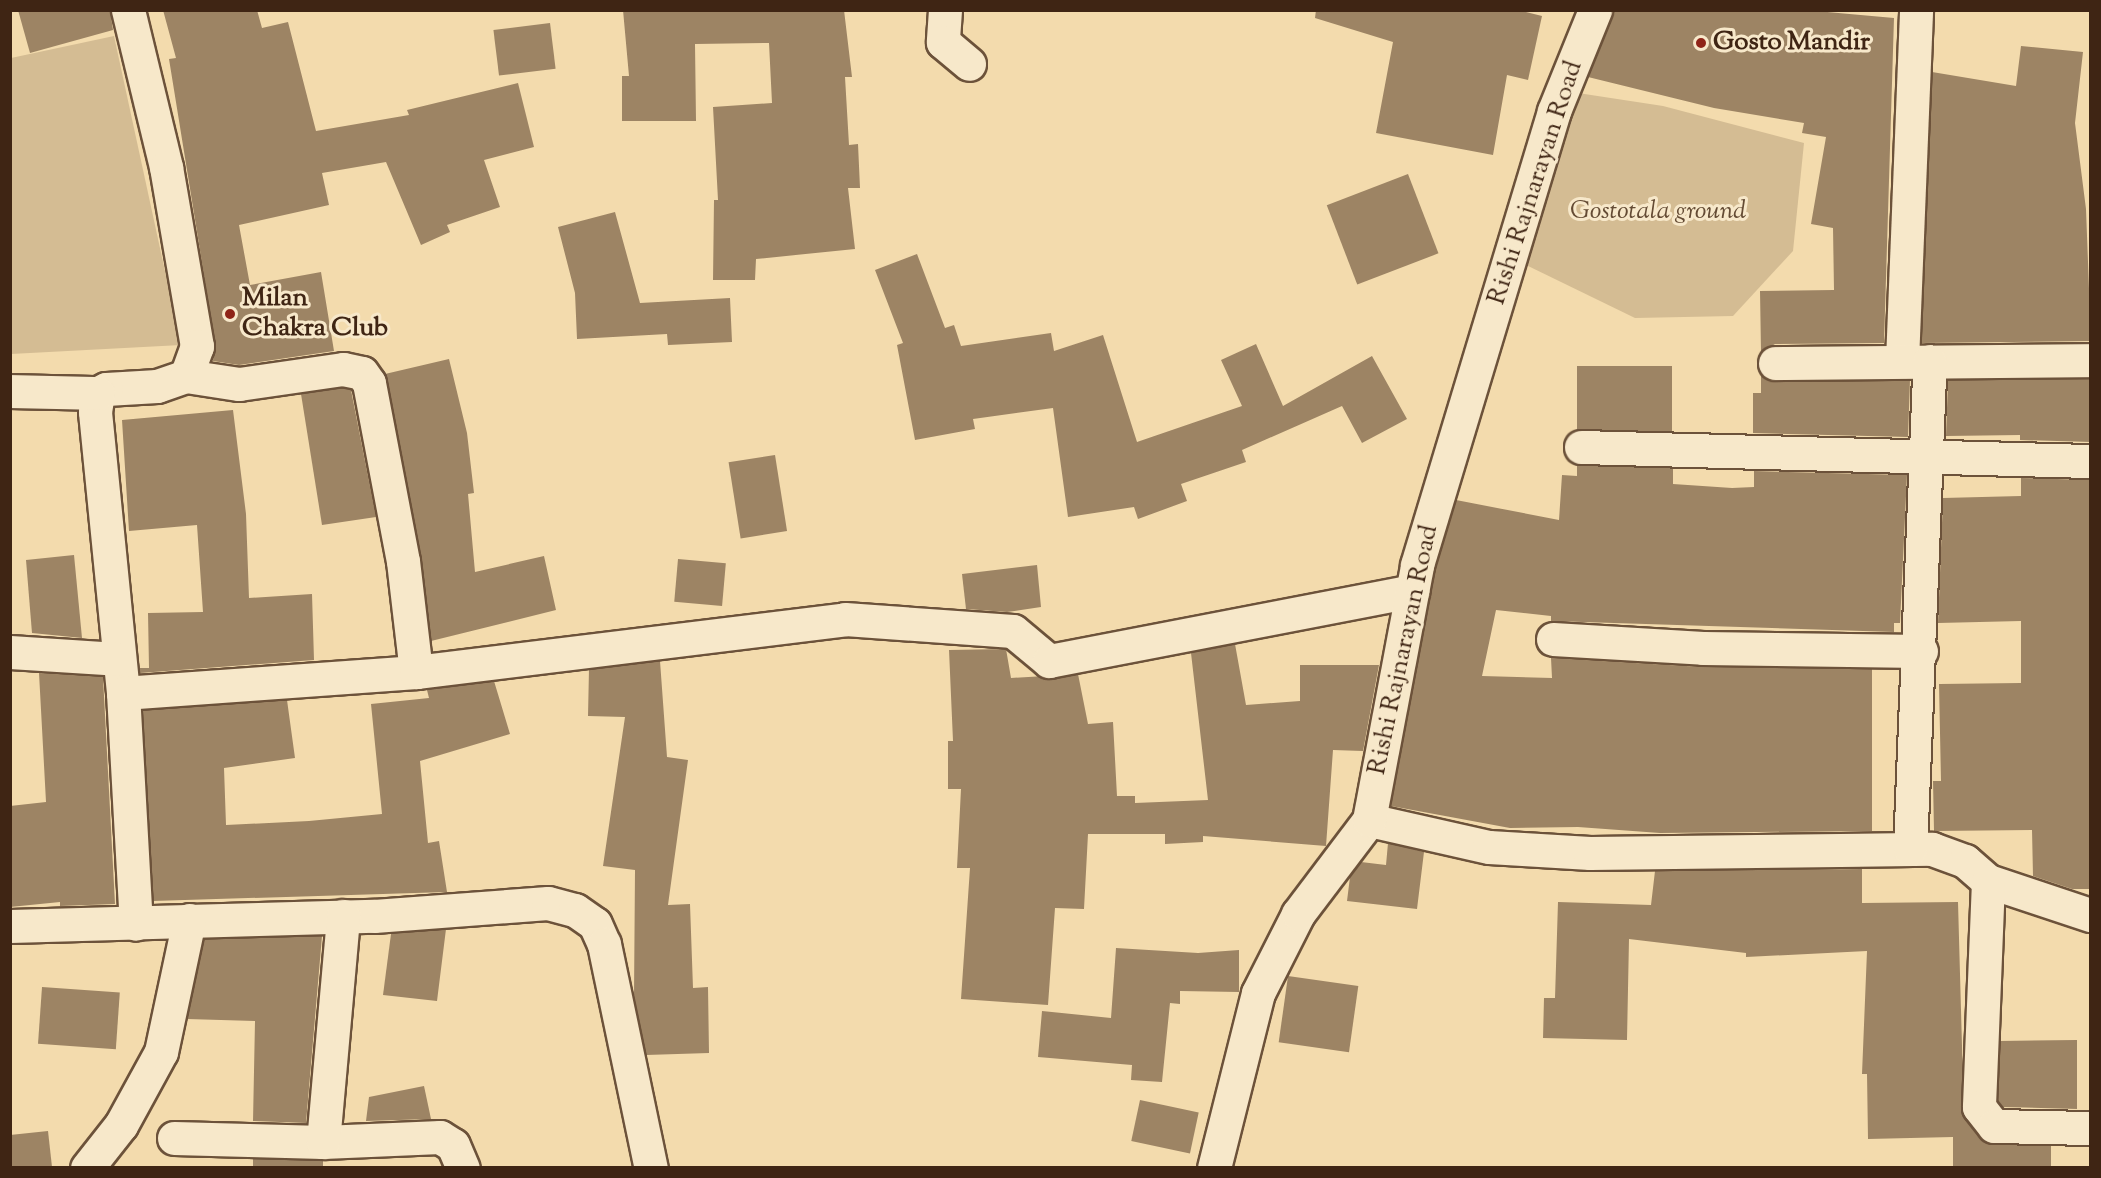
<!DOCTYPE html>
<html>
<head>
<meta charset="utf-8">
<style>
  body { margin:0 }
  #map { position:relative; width:2101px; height:1178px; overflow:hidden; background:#f3dbad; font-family:"Sorts Mill Goudy",serif }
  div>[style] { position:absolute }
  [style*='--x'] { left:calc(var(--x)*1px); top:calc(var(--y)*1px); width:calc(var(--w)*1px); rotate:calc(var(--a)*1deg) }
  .green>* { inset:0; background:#d4bc93 }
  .building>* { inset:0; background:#9d8464; transform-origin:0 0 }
  .roads { filter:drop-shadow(2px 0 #6c523a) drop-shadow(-2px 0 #6c523a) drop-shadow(0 2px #6c523a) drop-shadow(0 -2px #6c523a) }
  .street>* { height:33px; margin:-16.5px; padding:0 16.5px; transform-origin:16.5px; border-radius:16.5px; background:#f7e8ca }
  .secondary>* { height:33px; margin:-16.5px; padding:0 16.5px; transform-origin:16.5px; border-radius:16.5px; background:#f7e8ca }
  .dots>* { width:16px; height:16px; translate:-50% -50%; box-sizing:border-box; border:3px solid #f7e8ca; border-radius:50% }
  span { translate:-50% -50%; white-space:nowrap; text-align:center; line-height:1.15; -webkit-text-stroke:6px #f7e8ca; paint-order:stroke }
  .poi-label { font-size:26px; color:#3f2514; font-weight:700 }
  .left { translate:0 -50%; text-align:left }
  .street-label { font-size:26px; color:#3f2514 }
  .park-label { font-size:26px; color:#644b34; font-style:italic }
  .frame { position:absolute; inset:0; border:12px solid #3f2514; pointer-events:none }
</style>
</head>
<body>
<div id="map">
  <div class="green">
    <div style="clip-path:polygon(114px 36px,181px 345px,11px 354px,11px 58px)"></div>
    <div style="clip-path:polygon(1578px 93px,1663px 106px,1804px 143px,1793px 251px,1733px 316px,1635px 318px,1524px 264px)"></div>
  </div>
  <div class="building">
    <div style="clip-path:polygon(18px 10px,110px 10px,113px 30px,30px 53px)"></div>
    <div style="clip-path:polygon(163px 10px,257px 10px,262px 28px,288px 22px,316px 131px,409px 115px,407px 110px,518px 83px,534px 147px,484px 160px,500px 207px,447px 225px,450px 232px,421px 245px,386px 162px,322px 173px,329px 205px,239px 225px,250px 285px,321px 272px,334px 351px,239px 365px,213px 361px,215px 343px,169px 59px,176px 58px)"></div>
    <div style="clip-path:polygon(623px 10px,844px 10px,852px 77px,845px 77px,849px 145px,858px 144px,860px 188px,848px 188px,855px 249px,756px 259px,755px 280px,713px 280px,714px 200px,718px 200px,713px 107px,772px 103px,769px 43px,695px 44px,696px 121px,622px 121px,622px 76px,629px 76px)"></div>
    <div style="clip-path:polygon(1316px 10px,1518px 10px,1542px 16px,1528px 80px,1507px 75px,1493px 155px,1376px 133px,1393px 42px,1315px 18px)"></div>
    <div style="clip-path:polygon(1613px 10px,1805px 10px,1894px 18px,1884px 343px,1775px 344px,1761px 352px,1760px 291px,1834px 290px,1833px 228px,1811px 224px,1826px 137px,1802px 133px,1804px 123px,1714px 108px,1588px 77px)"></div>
    <div style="left:550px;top:23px;width:46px;height:57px;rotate:83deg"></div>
    <div style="clip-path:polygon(2021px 46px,2083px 52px,2075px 123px,2086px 209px,2091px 341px,1921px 343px,1932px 72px,2016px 86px)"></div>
    <div style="left:1408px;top:174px;width:85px;height:87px;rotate:69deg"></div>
    <div style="clip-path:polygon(615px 212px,640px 303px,730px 298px,732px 342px,668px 345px,667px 334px,577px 339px,575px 293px,558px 227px)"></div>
    <div style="clip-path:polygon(917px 254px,945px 328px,954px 325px,961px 346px,1051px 333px,1054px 351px,1103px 335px,1137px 442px,1242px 406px,1221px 360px,1256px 344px,1283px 406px,1372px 356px,1407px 419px,1362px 443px,1342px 406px,1242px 450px,1246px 462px,1181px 484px,1187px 501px,1138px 519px,1134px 507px,1068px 517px,1053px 408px,973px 419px,975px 429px,915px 440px,897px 345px,903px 343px,875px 270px)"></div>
    <div style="clip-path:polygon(449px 359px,467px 433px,474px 493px,468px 494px,475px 572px,544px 556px,556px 610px,431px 641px,421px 557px,385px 374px)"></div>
    <div style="left:1672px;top:366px;width:65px;height:95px;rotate:90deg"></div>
    <div style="clip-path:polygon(1761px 375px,1775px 382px,1910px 380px,1908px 437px,1753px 433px,1753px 393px,1761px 393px)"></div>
    <div style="clip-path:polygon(2091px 379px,2091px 442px,2020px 440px,2020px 435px,1946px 436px,1948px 380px)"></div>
    <div style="clip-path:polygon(342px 388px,351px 390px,376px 517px,322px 525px,301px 394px)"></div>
    <div style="clip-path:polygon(233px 410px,246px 514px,249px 598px,312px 594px,314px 660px,140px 673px,139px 668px,149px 668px,148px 613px,203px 612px,197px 525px,129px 531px,122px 420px)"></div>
    <div style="left:775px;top:455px;width:77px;height:47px;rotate:81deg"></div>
    <div style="clip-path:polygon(1577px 465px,1673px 468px,1673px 484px,1732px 488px,1754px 487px,1754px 471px,1907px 475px,1900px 623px,1894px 623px,1894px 632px,1551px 621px,1551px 616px,1496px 610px,1482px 676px,1552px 678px,1551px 658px,1703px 667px,1872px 669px,1872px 831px,1660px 833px,1578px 827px,1510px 828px,1391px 806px,1435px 569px,1456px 500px,1559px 520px,1562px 475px,1577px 476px)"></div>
    <div style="clip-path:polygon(2021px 478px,2091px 480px,2091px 889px,2072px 889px,2033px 876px,2032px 830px,1934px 831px,1933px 781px,1941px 781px,1939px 684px,2021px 683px,2021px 621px,1938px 623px,1943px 498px,2021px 496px)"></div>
    <div style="clip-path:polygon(74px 555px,82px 638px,32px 633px,26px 560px)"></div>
    <div style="left:678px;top:559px;width:48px;height:43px;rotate:5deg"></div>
    <div style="clip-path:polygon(1037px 565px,1041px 607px,1007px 612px,966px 609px,962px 574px)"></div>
    <div style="clip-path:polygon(1235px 644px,1246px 705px,1300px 701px,1300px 665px,1379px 665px,1363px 751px,1333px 750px,1326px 846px,1203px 836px,1203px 842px,1165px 844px,1165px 834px,1088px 834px,1084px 909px,1055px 908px,1048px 1005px,961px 999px,970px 868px,957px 868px,961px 789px,948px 789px,948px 741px,953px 741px,949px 650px,1006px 649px,1011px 678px,1078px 674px,1088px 724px,1113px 722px,1117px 796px,1135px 796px,1135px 803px,1208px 800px,1191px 653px)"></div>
    <div style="clip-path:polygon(660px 661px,667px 757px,688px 760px,668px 905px,690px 904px,693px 988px,708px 987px,709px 1053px,646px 1055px,634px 995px,635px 870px,603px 866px,625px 717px,588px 716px,589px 669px)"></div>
    <div style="clip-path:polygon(39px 673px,103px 677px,115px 904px,60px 906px,60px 902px,10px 907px,10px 806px,46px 802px)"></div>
    <div style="clip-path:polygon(494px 681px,510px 734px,420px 761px,428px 843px,439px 841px,447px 892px,153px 901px,143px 710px,287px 700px,295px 758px,224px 768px,226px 825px,309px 821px,382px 814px,371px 704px,429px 698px,427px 690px)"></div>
    <div style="clip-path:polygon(1388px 843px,1424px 852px,1417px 909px,1347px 901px,1350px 877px,1361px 862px,1386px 865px)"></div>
    <div style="clip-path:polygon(1862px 869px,1862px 903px,1958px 902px,1964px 1118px,1986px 1143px,2051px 1146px,2051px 1167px,1953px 1167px,1953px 1137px,1868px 1139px,1867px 1074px,1862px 1074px,1867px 951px,1746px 957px,1746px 953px,1629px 939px,1627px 1040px,1543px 1038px,1544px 998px,1555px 998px,1558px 902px,1651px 905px,1655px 871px)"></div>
    <div style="clip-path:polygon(446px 929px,437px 1001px,383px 995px,391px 934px)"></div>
    <div style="clip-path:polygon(322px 936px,306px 1123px,253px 1121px,255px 1021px,187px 1019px,204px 939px)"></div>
    <div style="clip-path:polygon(1116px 948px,1198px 953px,1239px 950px,1239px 992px,1180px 991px,1180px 1004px,1170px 1003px,1162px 1082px,1131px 1080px,1132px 1065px,1038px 1057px,1042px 1011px,1111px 1018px)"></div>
    <div style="left:1288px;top:976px;width:71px;height:67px;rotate:8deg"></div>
    <div style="left:42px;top:987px;width:78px;height:57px;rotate:4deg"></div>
    <div style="clip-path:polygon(2077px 1040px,2077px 1109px,2003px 1107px,1998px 1101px,2000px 1041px)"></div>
    <div style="clip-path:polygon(424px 1086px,431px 1119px,366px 1121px,369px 1097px)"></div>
    <div style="left:1140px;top:1100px;width:60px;height:42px;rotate:12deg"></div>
    <div style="clip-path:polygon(48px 1131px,52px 1167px,10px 1167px,10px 1135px)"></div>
    <div style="clip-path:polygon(253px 1159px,323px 1161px,323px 1167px,253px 1167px)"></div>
  </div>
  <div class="roads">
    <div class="street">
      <div style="--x:128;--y:10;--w:162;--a:76.4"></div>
      <div style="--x:166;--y:167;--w:182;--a:80.2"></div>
      <div style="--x:197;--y:346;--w:32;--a:110"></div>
      <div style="--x:186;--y:376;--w:31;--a:161"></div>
      <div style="--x:157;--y:386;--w:51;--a:176.6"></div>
      <div style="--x:106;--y:389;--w:9;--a:153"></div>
      <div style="--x:98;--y:393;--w:19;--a:99"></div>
      <div style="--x:95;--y:412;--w:282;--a:84.3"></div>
      <div style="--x:123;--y:693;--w:231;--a:86.8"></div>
      <div style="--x:945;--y:10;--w:32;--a:94"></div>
      <div style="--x:943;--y:42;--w:34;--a:40"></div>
      <div style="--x:1902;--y:361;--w:351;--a:-87.7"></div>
      <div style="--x:1775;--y:363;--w:315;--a:-0.5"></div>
      <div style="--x:186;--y:376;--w:54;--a:8.6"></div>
      <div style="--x:239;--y:384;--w:105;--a:-8.2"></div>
      <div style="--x:343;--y:369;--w:19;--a:12"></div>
      <div style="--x:362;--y:373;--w:12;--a:55"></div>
      <div style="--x:369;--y:383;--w:181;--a:79.2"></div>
      <div style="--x:403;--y:561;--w:112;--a:83.3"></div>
      <div style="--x:10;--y:391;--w:88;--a:1.3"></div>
      <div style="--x:1581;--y:447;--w:509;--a:1.58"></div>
      <div style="--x:1553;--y:639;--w:150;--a:3.4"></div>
      <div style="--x:1703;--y:648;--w:218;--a:0.8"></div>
      <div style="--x:10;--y:652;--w:107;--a:3.7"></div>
      <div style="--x:123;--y:693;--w:294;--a:-4.1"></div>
      <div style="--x:416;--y:672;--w:432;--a:-7"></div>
      <div style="--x:845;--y:619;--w:168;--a:4.1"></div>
      <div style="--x:1013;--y:631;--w:47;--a:39.8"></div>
      <div style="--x:1049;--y:661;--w:370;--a:-10.9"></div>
      <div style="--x:1369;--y:820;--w:123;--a:12.7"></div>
      <div style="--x:1489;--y:847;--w:101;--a:3.4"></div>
      <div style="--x:1590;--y:853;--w:342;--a:-0.7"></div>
      <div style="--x:1932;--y:849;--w:35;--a:20"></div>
      <div style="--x:1965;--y:861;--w:30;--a:41"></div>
      <div style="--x:1988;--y:881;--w:108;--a:18.4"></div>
      <div style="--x:1910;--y:849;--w:488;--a:-87.7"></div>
      <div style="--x:1988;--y:881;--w:226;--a:92.3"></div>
      <div style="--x:1979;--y:1107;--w:24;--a:52"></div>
      <div style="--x:1994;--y:1126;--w:96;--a:1.2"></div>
      <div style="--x:10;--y:926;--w:364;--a:-1.6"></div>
      <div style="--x:374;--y:916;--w:174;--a:-4.3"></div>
      <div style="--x:548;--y:903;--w:28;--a:15"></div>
      <div style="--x:575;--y:910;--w:24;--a:35"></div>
      <div style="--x:595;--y:924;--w:22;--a:66"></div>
      <div style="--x:604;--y:944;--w:229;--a:78.2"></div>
      <div style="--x:174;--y:1138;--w:149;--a:1.5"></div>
      <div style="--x:323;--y:1142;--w:117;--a:-2.4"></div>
      <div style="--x:440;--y:1137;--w:15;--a:32"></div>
      <div style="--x:453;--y:1145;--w:25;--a:67"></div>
      <div style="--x:323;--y:1142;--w:227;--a:-84.9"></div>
      <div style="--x:87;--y:1168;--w:55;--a:-51.7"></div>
      <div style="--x:121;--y:1125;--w:83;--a:-61.3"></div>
      <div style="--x:161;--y:1052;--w:135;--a:-78"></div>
    </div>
    <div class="secondary">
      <div style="--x:1214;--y:1168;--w:180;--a:-75.9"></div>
      <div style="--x:1258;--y:993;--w:89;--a:-63.1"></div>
      <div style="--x:1298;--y:914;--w:118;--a:-52.9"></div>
      <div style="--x:1369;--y:820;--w:259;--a:-79.3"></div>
      <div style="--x:1417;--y:565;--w:474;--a:-73.2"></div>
      <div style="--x:1554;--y:111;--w:109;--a:-67.9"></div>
    </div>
  </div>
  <div class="dots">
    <div style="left:1701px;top:43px;background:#8f2418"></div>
    <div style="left:230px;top:314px;background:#8f2418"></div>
  </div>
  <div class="poi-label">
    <span class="left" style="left:1713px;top:43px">Gosto Mandir</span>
    <span class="left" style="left:242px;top:314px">Milan<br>Chakra Club</span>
  </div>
  <div class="street-label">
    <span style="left:1536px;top:183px;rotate:-72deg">Rishi Rajnarayan Road</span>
    <span style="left:1404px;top:650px;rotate:-78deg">Rishi Rajnarayan Road</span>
  </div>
  <div class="park-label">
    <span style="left:1658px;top:212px">Gostotala ground</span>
  </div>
  <div class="frame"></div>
</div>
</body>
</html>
